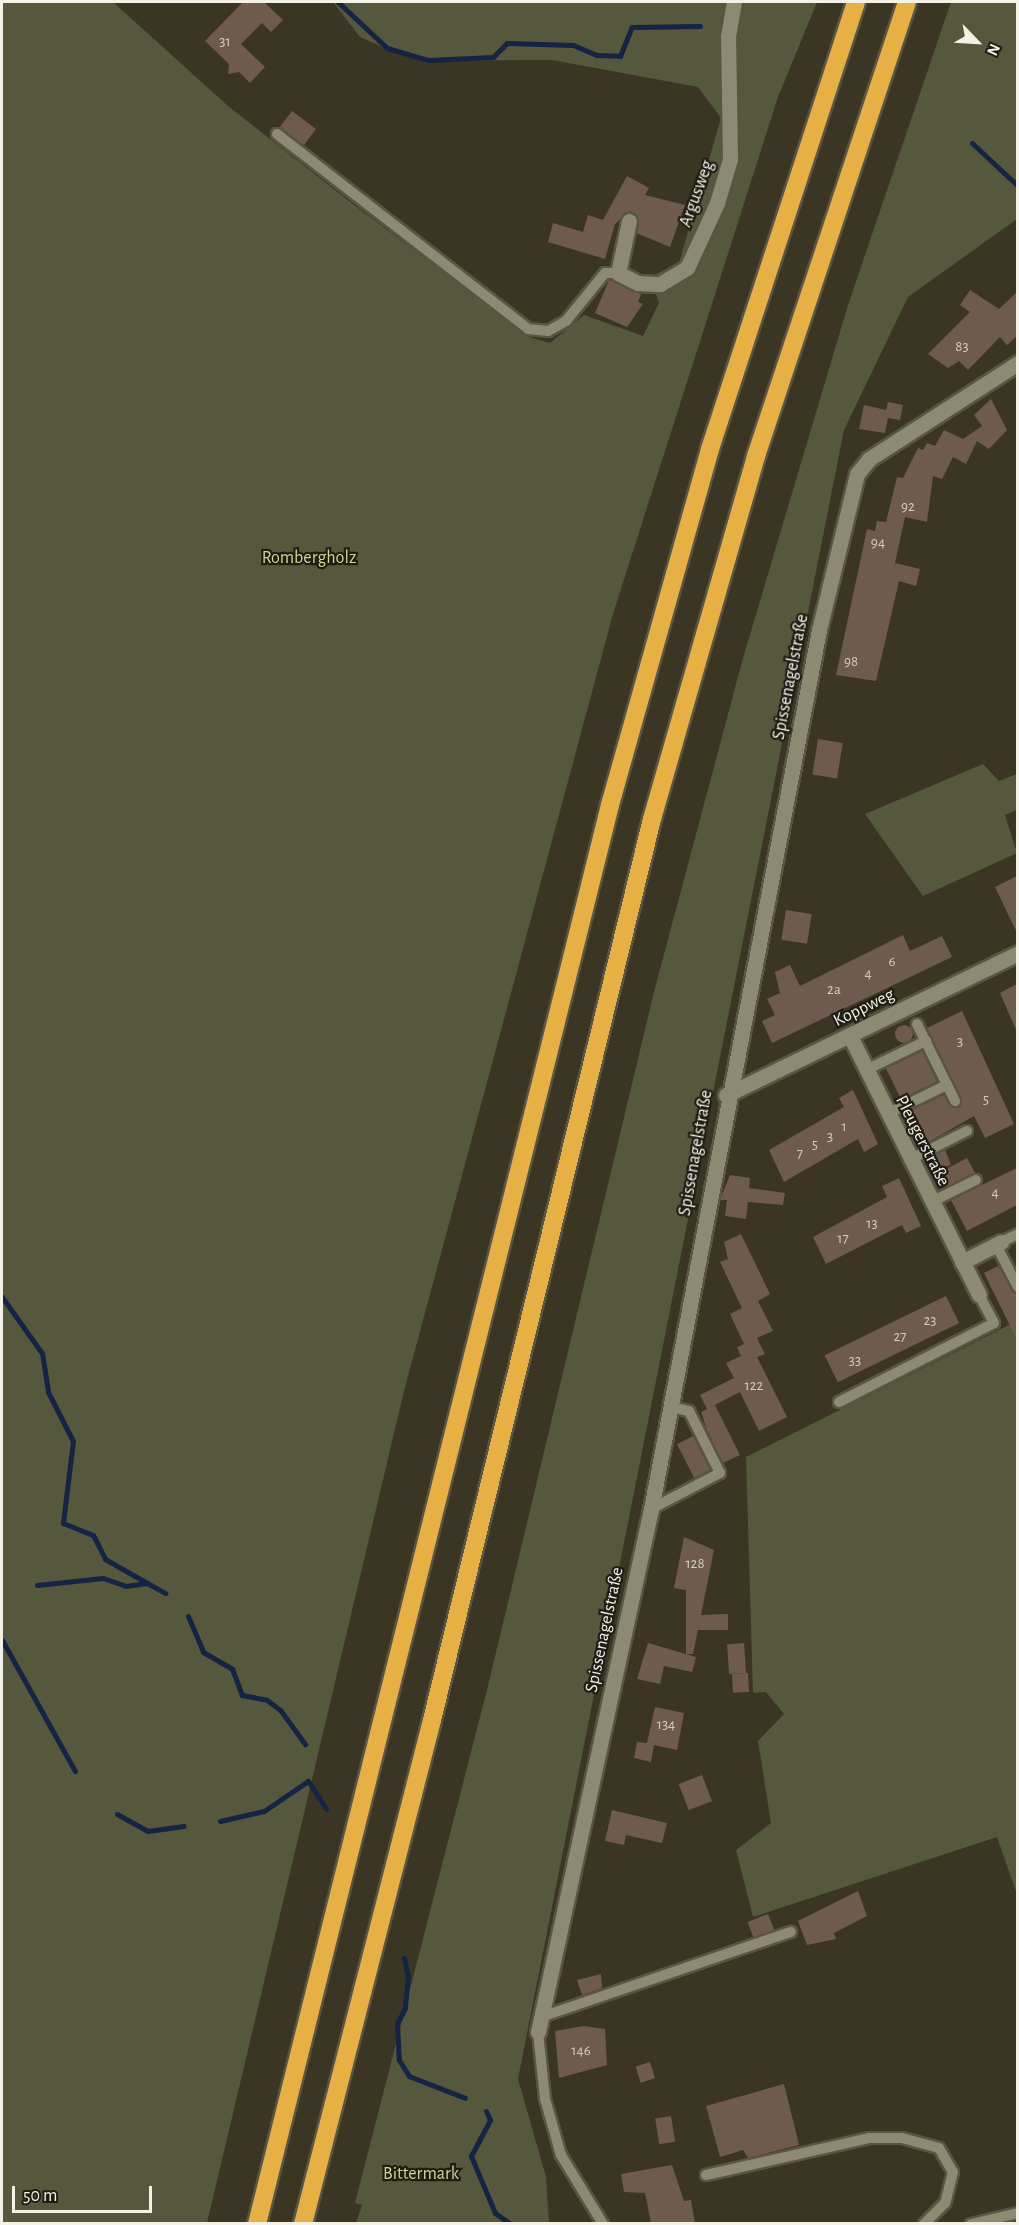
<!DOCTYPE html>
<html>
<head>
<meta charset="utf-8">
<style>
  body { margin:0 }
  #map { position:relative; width:1019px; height:2225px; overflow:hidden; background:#3a3623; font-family:"Alegreya Sans",sans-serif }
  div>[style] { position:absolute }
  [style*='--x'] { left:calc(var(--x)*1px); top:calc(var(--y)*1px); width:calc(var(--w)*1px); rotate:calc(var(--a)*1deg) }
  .green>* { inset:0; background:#55583c }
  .stream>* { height:5px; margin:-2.5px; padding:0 2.5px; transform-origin:2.5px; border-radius:2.5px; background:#142442 }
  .building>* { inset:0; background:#6e5b4e; transform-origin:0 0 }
  .round { border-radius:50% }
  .roads { filter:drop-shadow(2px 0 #585544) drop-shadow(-2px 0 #585544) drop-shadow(0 2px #585544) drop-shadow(0 -2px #585544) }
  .service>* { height:10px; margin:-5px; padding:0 5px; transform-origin:5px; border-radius:5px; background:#8d8a73 }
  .minor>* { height:15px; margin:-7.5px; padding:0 7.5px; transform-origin:7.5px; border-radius:7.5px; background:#8d8a73 }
  .motorway>* { height:18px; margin:-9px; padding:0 9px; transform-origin:9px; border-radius:9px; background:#e7b045 }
  span { translate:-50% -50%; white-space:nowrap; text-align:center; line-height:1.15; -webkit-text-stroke:4.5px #1f1d15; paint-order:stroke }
  .number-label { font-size:15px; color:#d2ccc0 }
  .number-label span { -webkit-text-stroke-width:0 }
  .street-label { font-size:18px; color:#f4f2e6 }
  .park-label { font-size:18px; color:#cfd692 }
  .frame { position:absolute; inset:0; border:3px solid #f4f2e6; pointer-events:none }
  .north { position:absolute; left:947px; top:12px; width:60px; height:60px; -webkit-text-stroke:4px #1f1d15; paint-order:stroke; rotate:115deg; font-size:16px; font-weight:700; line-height:24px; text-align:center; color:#f4f2e6 }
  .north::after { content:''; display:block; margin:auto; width:21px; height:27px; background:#f4f2e6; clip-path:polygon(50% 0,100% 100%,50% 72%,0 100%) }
  .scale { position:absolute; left:12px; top:2186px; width:140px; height:27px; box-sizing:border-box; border:3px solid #f4f2e6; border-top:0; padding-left:8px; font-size:18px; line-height:21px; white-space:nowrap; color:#f4f2e6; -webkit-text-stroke:4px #1f1d15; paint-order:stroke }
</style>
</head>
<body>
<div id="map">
  <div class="green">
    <div style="clip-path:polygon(2px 2px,113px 2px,228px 106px,349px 201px,529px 337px,550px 343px,584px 315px,643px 336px,659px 303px,650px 277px,679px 263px,721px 118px,698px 87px,552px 60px,427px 61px,394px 52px,360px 37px,333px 2px,817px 2px,778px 97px,613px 614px,404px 1391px,207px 2223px,2px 2224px)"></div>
    <div style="clip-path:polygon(951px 2px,1017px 2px,1017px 219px,908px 297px,844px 430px,518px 2079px,546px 2177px,549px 2223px,356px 2223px,362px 2205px,355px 2203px,488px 1686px,654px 992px,743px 658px,848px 305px)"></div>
    <div style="clip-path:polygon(983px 764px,999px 781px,1017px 774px,1017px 810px,1005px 815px,1017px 853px,923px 896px,865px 814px)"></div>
    <div style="clip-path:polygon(1017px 1321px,1017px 1894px,997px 1837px,753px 1917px,736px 1850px,771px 1823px,758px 1741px,784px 1714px,766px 1692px,753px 1693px,746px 1457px)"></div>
  </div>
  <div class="stream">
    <div style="--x:338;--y:2;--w:67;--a:43.2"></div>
    <div style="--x:387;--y:48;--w:43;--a:16.3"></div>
    <div style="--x:428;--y:60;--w:65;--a:-2.6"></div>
    <div style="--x:493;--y:57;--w:20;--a:-45"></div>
    <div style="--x:507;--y:43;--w:66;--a:1.7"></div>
    <div style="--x:573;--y:45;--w:26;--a:23"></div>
    <div style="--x:597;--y:55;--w:23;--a:2"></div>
    <div style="--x:620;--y:56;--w:31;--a:-68"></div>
    <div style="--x:632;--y:27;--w:68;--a:-0.8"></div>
    <div style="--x:972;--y:143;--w:63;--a:43.1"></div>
    <div style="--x:2;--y:1297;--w:69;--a:54.5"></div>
    <div style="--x:42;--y:1353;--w:39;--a:81"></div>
    <div style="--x:48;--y:1392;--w:55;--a:63"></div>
    <div style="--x:73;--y:1441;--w:83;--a:97"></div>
    <div style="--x:63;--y:1523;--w:32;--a:22"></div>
    <div style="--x:93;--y:1535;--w:27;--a:63"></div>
    <div style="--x:105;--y:1559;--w:48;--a:29.7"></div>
    <div style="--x:37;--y:1585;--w:66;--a:-6.1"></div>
    <div style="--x:103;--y:1578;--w:24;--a:19"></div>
    <div style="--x:126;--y:1586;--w:21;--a:-8"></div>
    <div style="--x:147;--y:1583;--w:21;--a:29"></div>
    <div style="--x:188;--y:1616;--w:39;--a:67"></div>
    <div style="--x:203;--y:1652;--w:34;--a:30"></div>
    <div style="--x:232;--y:1669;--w:28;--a:69"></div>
    <div style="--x:242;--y:1695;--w:25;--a:11"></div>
    <div style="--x:267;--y:1700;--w:18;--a:38"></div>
    <div style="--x:281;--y:1711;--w:41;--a:54"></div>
    <div style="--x:2;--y:1640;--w:150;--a:60.9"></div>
    <div style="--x:117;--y:1814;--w:35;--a:29"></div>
    <div style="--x:148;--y:1831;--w:36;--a:-8"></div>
    <div style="--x:220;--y:1821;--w:45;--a:-12.8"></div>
    <div style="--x:264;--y:1811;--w:53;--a:-34.3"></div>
    <div style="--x:308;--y:1781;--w:33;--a:57"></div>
    <div style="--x:404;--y:1958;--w:19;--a:78"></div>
    <div style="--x:408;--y:1977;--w:31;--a:96"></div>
    <div style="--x:405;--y:2008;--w:18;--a:117"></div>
    <div style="--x:397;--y:2024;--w:36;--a:87"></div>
    <div style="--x:399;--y:2060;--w:19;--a:58"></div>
    <div style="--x:409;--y:2076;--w:60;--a:21.4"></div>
    <div style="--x:486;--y:2111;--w:10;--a:66"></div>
    <div style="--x:490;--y:2120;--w:41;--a:117.8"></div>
    <div style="--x:471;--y:2156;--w:62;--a:67.2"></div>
    <div style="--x:495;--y:2213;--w:19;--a:35"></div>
  </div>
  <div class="building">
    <div style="clip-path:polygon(243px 2px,264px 2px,283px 20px,271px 32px,262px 23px,241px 44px,265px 67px,250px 83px,239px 72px,228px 74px,229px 64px,205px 41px)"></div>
    <div style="left:292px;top:111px;width:30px;height:20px;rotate:37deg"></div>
    <div style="clip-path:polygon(627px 176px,649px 188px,645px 195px,685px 205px,670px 247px,636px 233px,638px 219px,630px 211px,615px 224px,605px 259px,548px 242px,553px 223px,583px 232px,588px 215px,603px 220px)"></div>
    <div style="clip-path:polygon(609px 280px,641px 294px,638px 302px,643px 304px,627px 327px,595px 313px)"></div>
    <div style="clip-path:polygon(970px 290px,999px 309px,1017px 292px,1017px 336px,1007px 345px,1000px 337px,968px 370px,959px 361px,948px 368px,928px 354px,970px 312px,960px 305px)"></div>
    <div style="clip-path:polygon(991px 399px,1007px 430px,989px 449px,977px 441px,966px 464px,953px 457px,942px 479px,933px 476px,927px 522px,905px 517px,895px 563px,920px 569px,916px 586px,899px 581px,876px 681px,836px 675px,867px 529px,875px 531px,877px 521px,886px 522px,897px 477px,903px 478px,918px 448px,923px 450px,927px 443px,935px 446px,944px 430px,963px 439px,982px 426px,974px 415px)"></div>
    <div style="clip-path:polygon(888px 402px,903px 405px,900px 420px,888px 418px,885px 433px,859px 429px,864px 405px,886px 410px)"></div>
    <div style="left:818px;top:739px;width:25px;height:36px;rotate:9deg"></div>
    <div style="clip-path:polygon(1017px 876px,1017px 933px,995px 887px)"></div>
    <div style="left:786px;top:910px;width:26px;height:30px;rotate:9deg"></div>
    <div style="clip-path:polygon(903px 935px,910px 951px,942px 936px,952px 957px,772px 1043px,762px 1021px,775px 1015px,767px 999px,780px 993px,775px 972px,790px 965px,800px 986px)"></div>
    <div style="clip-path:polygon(1017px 984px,1017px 1032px,1000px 993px)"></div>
    <div style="clip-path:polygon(962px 1011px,1014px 1124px,985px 1138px,974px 1116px,925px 1144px,908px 1112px,944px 1095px,954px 1108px,962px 1101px,927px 1028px)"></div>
    <div class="round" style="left:895px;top:1025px;width:18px;height:18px"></div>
    <div style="left:922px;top:1051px;width:34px;height:40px;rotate:64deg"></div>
    <div style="clip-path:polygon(853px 1090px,878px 1144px,864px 1152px,858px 1139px,784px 1182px,769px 1150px,844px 1107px,839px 1098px)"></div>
    <div style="left:945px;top:1150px;width:16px;height:16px;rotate:68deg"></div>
    <div style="left:967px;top:1158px;width:17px;height:30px;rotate:62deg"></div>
    <div style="clip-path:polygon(1017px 1168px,1017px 1205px,967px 1231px,951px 1200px)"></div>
    <div style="clip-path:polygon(730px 1175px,750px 1178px,749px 1188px,785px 1193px,783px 1205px,748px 1202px,746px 1219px,725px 1216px,727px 1200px,720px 1200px)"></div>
    <div style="clip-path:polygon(899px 1178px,921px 1226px,906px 1233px,902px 1225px,826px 1264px,813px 1237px,887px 1197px,882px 1186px)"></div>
    <div style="clip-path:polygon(741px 1234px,770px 1294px,758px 1301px,773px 1331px,757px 1338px,765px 1354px,757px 1357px,787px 1417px,759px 1431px,740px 1392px,707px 1409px,715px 1405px,740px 1455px,723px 1463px,707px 1430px,701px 1412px,707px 1409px,700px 1395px,734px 1378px,726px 1363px,741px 1356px,737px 1347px,744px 1344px,730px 1314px,742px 1308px,720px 1262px,728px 1259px,724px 1242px)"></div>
    <div style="clip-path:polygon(998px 1266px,1017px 1294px,1017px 1340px,984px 1273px)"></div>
    <div style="left:946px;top:1296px;width:30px;height:135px;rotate:64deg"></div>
    <div style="left:693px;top:1436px;width:38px;height:18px;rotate:63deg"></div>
    <div style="clip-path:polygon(684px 1537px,714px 1550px,701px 1615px,728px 1614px,728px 1630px,698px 1630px,693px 1654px,686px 1654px,686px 1590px,674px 1588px)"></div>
    <div style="clip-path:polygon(648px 1643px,696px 1657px,692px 1672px,664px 1666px,660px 1684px,637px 1679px)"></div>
    <div style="left:744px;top:1643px;width:30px;height:17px;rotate:86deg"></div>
    <div style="left:748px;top:1673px;width:19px;height:16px;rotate:87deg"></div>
    <div style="clip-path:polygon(655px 1707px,684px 1713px,677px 1750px,654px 1745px,651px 1762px,634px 1758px,637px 1742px,647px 1743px)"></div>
    <div style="left:702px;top:1775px;width:28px;height:25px;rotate:69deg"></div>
    <div style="clip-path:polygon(612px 1810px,667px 1823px,662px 1843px,626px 1835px,624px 1845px,605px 1841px)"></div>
    <div style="clip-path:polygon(858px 1891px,867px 1916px,834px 1933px,836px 1939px,807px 1945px,798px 1921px)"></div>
    <div style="left:768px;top:1914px;width:17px;height:22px;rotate:69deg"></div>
    <div style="clip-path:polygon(601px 1974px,602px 1988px,582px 1995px,577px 1980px)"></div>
    <div style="clip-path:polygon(584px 2026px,605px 2029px,607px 2065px,559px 2078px,555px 2031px)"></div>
    <div style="left:650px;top:2062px;width:17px;height:15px;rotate:73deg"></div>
    <div style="clip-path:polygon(784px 2084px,799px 2145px,748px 2158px,743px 2150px,720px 2157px,706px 2106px)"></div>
    <div style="left:671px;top:2116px;width:26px;height:16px;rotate:81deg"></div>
    <div style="clip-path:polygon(672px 2165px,684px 2201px,691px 2200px,695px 2223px,651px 2223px,645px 2193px,624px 2192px,621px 2174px)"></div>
  </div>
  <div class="roads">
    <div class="service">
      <div style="--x:277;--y:134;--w:318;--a:37.8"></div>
      <div style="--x:528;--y:329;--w:20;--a:6"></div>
      <div style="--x:548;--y:331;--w:21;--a:-29"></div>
      <div style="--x:566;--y:321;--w:62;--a:-50.9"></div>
      <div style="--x:605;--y:273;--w:13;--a:0"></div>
      <div style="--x:917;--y:1024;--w:86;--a:63.7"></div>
      <div style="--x:866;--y:1070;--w:67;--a:-25.8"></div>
      <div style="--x:887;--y:1114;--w:67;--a:-25.8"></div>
      <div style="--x:909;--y:1160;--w:65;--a:-26.6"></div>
      <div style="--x:931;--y:1202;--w:50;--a:-26.1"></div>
      <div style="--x:1001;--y:1242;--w:19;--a:-25"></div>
      <div style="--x:996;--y:1245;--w:47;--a:62.4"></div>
      <div style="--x:839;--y:1402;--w:174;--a:-27"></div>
      <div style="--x:994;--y:1323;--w:32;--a:-118"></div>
      <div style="--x:651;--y:1509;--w:78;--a:-27.6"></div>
      <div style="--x:720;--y:1473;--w:69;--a:-116.6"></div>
      <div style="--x:689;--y:1411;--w:19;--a:-168"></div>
      <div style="--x:541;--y:2017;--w:264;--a:-18.8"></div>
      <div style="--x:538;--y:2032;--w:67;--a:84"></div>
      <div style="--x:545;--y:2099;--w:58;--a:74.1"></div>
      <div style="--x:561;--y:2155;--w:81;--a:58.7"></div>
      <div style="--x:706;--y:2175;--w:167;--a:-12.8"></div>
      <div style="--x:869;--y:2138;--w:33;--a:0"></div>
      <div style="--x:902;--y:2138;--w:38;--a:15"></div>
      <div style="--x:939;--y:2148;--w:28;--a:60"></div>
      <div style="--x:953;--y:2172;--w:32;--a:104"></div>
      <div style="--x:945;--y:2203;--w:30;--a:135"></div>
      <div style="--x:971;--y:2224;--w:48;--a:-13.2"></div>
    </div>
    <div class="minor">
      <div style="--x:629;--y:221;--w:53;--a:101.9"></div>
      <div style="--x:618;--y:273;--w:22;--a:27"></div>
      <div style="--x:638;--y:283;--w:22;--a:3"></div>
      <div style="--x:660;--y:284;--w:31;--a:-31"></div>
      <div style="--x:687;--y:268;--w:72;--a:-65.2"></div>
      <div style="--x:717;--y:203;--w:46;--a:-73.5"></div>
      <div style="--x:730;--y:159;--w:123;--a:-90.9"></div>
      <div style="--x:728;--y:36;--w:35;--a:-80"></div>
      <div style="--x:850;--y:1036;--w:289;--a:63.5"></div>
      <div style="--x:726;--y:1095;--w:325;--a:-25.9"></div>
      <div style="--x:962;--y:1262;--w:44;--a:-27.1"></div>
      <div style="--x:538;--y:2032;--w:535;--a:-77.81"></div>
      <div style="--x:651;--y:1509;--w:895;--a:-79.18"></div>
      <div style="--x:819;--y:630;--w:161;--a:-76.3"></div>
      <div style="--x:857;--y:474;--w:19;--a:-51"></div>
      <div style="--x:869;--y:459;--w:177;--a:-32.8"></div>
    </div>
    <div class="motorway">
      <div style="--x:257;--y:2224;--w:1462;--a:-76.03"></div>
      <div style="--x:610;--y:805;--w:370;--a:-74.3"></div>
      <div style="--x:710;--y:449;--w:470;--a:-71.9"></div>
      <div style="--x:303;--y:2224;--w:520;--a:-75.64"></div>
      <div style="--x:432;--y:1720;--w:927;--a:-76.28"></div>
      <div style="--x:652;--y:819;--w:378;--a:-74"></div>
      <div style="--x:756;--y:456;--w:478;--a:-71.6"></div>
    </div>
  </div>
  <div class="number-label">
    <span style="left:225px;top:42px">31</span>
    <span style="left:962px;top:347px">83</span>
    <span style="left:908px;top:507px">92</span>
    <span style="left:878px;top:543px">94</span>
    <span style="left:851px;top:662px">98</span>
    <span style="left:892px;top:962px">6</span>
    <span style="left:868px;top:974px">4</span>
    <span style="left:834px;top:990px">2a</span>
    <span style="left:960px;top:1042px">3</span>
    <span style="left:986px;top:1100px">5</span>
    <span style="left:844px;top:1127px">1</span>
    <span style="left:830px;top:1137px">3</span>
    <span style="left:815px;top:1145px">5</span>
    <span style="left:800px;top:1154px">7</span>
    <span style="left:995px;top:1193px">4</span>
    <span style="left:872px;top:1224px">13</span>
    <span style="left:843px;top:1239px">17</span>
    <span style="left:930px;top:1321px">23</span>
    <span style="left:900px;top:1337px">27</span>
    <span style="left:855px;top:1361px">33</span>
    <span style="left:754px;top:1386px">122</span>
    <span style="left:695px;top:1564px">128</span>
    <span style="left:666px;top:1725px">134</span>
    <span style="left:581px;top:2051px">146</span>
  </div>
  <div class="street-label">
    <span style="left:697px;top:194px;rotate:-70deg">Argusweg</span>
    <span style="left:791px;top:677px;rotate:-79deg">Spissenagelstraße</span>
    <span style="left:864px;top:1008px;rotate:-26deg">Koppweg</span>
    <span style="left:922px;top:1141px;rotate:63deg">Pleugerstraße</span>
    <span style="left:696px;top:1153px;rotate:-80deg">Spissenagelstraße</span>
    <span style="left:605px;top:1630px;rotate:-78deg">Spissenagelstraße</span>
  </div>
  <div class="park-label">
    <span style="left:309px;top:558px">Rombergholz</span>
    <span style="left:421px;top:2174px">Bittermark</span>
  </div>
  <div class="frame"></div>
  <div class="north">N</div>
  <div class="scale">50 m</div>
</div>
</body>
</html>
